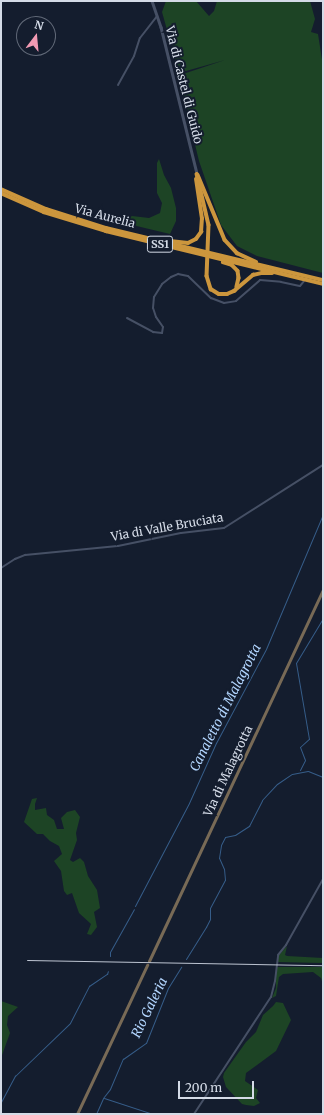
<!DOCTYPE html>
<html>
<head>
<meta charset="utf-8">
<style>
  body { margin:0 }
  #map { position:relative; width:324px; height:1115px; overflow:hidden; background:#141d2e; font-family:Merriweather,serif }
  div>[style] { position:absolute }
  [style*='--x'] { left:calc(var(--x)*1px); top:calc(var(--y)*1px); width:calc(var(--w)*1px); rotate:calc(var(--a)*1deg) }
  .green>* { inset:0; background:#1d4425 }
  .stream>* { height:1px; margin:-0.5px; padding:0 0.5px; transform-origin:0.5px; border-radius:0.5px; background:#365d89 }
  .minor>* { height:2px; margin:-1px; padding:0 1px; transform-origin:1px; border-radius:1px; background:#465065 }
  .tertiary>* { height:2.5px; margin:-1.25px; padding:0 1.25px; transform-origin:1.25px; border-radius:1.25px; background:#465065 }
  .secondary>* { height:3px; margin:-1.5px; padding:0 1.5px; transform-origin:1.5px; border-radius:1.5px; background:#786a56 }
  .trunk>* { height:3.5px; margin:-1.75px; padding:0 1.75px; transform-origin:1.75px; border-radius:1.75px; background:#cc963d }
  .rail>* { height:1px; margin:-0.5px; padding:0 0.5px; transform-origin:0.5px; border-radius:0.5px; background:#bec5d2 }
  span { translate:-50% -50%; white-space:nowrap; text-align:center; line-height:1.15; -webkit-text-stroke:4px #141d2e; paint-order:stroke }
  .shield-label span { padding:1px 3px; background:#141d2e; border:1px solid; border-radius:3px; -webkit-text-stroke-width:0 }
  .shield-label { font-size:11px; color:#d4dbe7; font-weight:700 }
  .street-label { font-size:12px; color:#d4dbe7 }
  .water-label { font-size:13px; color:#b2d5fe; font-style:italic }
  .frame { position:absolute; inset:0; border:2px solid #d4dbe7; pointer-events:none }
  .north { position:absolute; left:16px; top:16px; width:40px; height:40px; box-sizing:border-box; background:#141d2e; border:1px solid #616978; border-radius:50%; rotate:16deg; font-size:11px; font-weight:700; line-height:16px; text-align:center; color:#d4dbe7 }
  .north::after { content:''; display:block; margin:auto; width:14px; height:18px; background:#f19ab3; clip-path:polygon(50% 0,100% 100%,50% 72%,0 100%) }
  .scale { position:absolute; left:178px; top:1081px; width:76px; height:18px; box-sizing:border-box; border:2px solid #d4dbe7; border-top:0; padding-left:5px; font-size:12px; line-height:14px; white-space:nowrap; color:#d4dbe7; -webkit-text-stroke:3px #141d2e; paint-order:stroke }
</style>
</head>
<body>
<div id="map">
  <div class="green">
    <div style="clip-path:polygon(166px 1px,196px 1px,209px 16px,214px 11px,217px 1px,310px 1px,315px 19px,311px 32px,318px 34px,323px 66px,323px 273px,257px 256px,237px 246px,221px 225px,199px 161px,179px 79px,180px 76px,186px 73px,225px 60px,186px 71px,181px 71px,178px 69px,162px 12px)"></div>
    <div style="clip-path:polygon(159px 159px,164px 175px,171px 188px,176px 208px,176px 221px,170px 234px,124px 223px,123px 221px,132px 216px,149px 218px,160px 213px,162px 203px,157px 193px,157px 163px)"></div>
    <div style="clip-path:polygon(37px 798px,35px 804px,35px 810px,46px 808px,47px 815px,54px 820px,57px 829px,64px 829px,61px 818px,67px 812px,75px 810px,80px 817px,76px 833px,77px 840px,70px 860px,73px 862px,80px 858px,84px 862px,88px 876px,97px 890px,100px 908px,94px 912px,97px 927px,91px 935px,87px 934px,91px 924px,79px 913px,72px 893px,67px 895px,64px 891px,61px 871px,54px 861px,62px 854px,59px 846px,50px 841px,43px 834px,37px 834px,24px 822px,32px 799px)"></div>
    <div style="clip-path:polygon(287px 946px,285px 955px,287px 956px,323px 958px,323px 963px,277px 962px,279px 955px)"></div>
    <div style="clip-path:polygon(276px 967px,323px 967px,323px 985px,321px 978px,313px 972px,283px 974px,279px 977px,276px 996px,272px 998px,276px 988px)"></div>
    <div style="clip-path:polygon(1px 1001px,18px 1007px,8px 1016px,7px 1025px,10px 1033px,1px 1058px)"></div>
    <div style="clip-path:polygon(276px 1002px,283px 1003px,291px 1020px,276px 1051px,246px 1073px,245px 1081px,258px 1090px,256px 1098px,260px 1103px,254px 1106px,246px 1105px,242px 1104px,226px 1087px,223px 1077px,224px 1073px,246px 1042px,256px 1032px,263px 1015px,273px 1006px)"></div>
  </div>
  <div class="stream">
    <div style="--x:300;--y:770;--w:11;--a:-63"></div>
    <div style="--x:305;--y:760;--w:14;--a:-111"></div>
    <div style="--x:300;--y:747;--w:12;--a:-42"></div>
    <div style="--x:309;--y:739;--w:77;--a:-99.7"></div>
    <div style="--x:296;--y:663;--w:52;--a:-59"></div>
    <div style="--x:135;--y:906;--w:116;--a:-62.3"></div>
    <div style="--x:189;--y:803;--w:66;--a:-65.8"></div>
    <div style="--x:216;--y:743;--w:106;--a:-62"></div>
    <div style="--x:266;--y:649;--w:147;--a:-67.1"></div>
    <div style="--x:110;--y:956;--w:4;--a:-90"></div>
    <div style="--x:110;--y:952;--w:49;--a:-60.8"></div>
    <div style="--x:186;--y:959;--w:38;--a:-58"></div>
    <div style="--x:206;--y:927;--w:9;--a:-63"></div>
    <div style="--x:210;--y:919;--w:11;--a:-90"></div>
    <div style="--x:210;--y:908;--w:32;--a:-62"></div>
    <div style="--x:225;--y:880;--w:11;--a:-95"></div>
    <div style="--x:224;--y:869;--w:12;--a:-114"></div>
    <div style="--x:219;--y:858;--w:13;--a:-81"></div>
    <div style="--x:221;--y:845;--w:9;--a:-63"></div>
    <div style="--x:225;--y:837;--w:10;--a:-11"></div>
    <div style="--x:235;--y:835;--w:17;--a:-33"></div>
    <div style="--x:249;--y:826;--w:29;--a:-63"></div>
    <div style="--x:262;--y:800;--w:22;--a:-47"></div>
    <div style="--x:277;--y:784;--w:18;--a:-34"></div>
    <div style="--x:292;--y:774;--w:16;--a:-11"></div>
    <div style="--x:308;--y:771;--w:16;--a:22"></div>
    <div style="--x:104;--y:1098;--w:52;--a:18.1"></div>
    <div style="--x:1;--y:1102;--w:30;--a:-62"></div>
    <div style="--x:15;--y:1076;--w:76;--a:-43.9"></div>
    <div style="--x:70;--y:1023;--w:42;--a:-62.8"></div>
    <div style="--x:89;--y:986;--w:22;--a:-34"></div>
    <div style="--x:107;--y:974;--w:3;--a:-72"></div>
    <div style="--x:96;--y:1114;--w:17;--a:-66"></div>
    <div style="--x:103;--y:1098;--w:11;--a:-52"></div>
    <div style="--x:110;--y:1089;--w:33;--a:-67"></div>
    <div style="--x:123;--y:1059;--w:28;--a:-35"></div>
    <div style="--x:146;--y:1043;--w:59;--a:-68.2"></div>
    <div style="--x:168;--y:988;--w:25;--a:-58"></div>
  </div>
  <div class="minor">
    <div style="--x:118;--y:85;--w:33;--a:-61"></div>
    <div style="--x:134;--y:56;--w:19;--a:-72"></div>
    <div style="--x:140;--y:38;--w:28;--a:-52"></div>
    <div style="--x:127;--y:318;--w:30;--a:28"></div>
    <div style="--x:153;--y:332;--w:9;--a:6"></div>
    <div style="--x:162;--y:333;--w:6;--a:-81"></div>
    <div style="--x:163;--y:327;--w:12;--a:-125"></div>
    <div style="--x:156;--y:317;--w:9;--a:-108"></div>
    <div style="--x:153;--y:308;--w:11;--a:-85"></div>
    <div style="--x:154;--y:297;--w:15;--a:-58"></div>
    <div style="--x:162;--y:284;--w:11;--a:-38"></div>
    <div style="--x:171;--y:277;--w:8;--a:-23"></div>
    <div style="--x:178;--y:274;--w:10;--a:11"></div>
    <div style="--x:188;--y:276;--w:32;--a:44"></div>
    <div style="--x:211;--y:298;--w:14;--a:21"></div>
    <div style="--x:224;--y:303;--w:12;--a:-9"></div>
    <div style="--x:236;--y:301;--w:32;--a:-41"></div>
    <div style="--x:260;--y:280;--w:21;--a:5"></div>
    <div style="--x:281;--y:282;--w:19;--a:12"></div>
    <div style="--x:300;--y:286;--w:6;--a:-51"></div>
    <div style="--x:1;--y:568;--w:17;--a:-33"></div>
    <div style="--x:15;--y:559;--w:11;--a:-22"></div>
    <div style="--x:25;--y:555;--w:93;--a:-5.5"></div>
    <div style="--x:118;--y:546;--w:64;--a:-11.7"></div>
    <div style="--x:181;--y:533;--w:43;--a:-6.6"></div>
    <div style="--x:224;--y:528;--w:117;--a:-32.5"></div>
    <div style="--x:194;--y:1114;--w:140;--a:-56.7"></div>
    <div style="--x:271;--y:997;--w:16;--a:-76"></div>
    <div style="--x:275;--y:981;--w:26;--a:-83"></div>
    <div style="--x:278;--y:955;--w:13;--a:-51"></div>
    <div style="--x:286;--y:945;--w:76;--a:-60.7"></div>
  </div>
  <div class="tertiary">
    <div style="--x:152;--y:1;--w:28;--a:71"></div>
    <div style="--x:161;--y:27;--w:151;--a:76.2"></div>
  </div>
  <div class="secondary">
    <div style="--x:149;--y:961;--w:411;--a:-64.9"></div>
    <div style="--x:77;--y:1114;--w:165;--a:-64.8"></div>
  </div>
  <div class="trunk">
    <div style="--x:197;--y:174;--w:52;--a:76.8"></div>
    <div style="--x:209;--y:225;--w:51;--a:92.2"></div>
    <div style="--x:207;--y:276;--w:14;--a:73"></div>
    <div style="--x:211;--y:289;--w:9;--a:32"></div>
    <div style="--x:219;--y:294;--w:8;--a:0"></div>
    <div style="--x:227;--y:294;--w:8;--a:-23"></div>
    <div style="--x:234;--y:291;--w:25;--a:-40"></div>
    <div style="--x:253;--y:275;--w:9;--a:-13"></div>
    <div style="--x:262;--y:273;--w:10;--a:0"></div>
    <div style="--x:198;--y:175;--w:70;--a:67.4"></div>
    <div style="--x:225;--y:240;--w:18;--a:47"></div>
    <div style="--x:237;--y:253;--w:21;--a:25"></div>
    <div style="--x:1;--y:189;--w:49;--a:24"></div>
    <div style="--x:46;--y:209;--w:63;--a:17.6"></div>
    <div style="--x:106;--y:228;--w:223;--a:13.5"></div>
    <div style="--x:1;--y:193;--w:47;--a:23.8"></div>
    <div style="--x:44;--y:212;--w:65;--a:17"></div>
    <div style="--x:106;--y:231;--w:223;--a:13.7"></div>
    <div style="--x:170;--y:241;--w:18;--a:6"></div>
    <div style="--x:188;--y:243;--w:9;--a:-27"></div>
    <div style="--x:196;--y:239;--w:9;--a:-54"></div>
    <div style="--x:201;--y:232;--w:13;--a:-86"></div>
    <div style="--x:202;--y:219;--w:40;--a:-98.5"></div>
    <div style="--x:223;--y:262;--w:9;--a:18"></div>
    <div style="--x:232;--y:265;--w:8;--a:45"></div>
    <div style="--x:238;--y:271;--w:7;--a:82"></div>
    <div style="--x:239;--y:278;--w:9;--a:103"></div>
  </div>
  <div class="rail">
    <div style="--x:27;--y:960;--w:296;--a:1"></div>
  </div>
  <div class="shield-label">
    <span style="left:160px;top:244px">SS1</span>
  </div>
  <div class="street-label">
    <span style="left:184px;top:85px;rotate:76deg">Via di Castel di Guido</span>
    <span style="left:105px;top:216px;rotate:15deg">Via Aurelia</span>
    <span style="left:167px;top:527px;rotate:-10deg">Via di Valle Bruciata</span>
    <span style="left:228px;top:771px;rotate:-65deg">Via di Malagrotta</span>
  </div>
  <div class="water-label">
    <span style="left:226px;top:708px;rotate:-63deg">Canaletto di Malagrotta</span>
    <span style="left:150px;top:1008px;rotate:-64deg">Rio Galeria</span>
  </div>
  <div class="frame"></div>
  <div class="north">N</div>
  <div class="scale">200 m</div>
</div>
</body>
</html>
